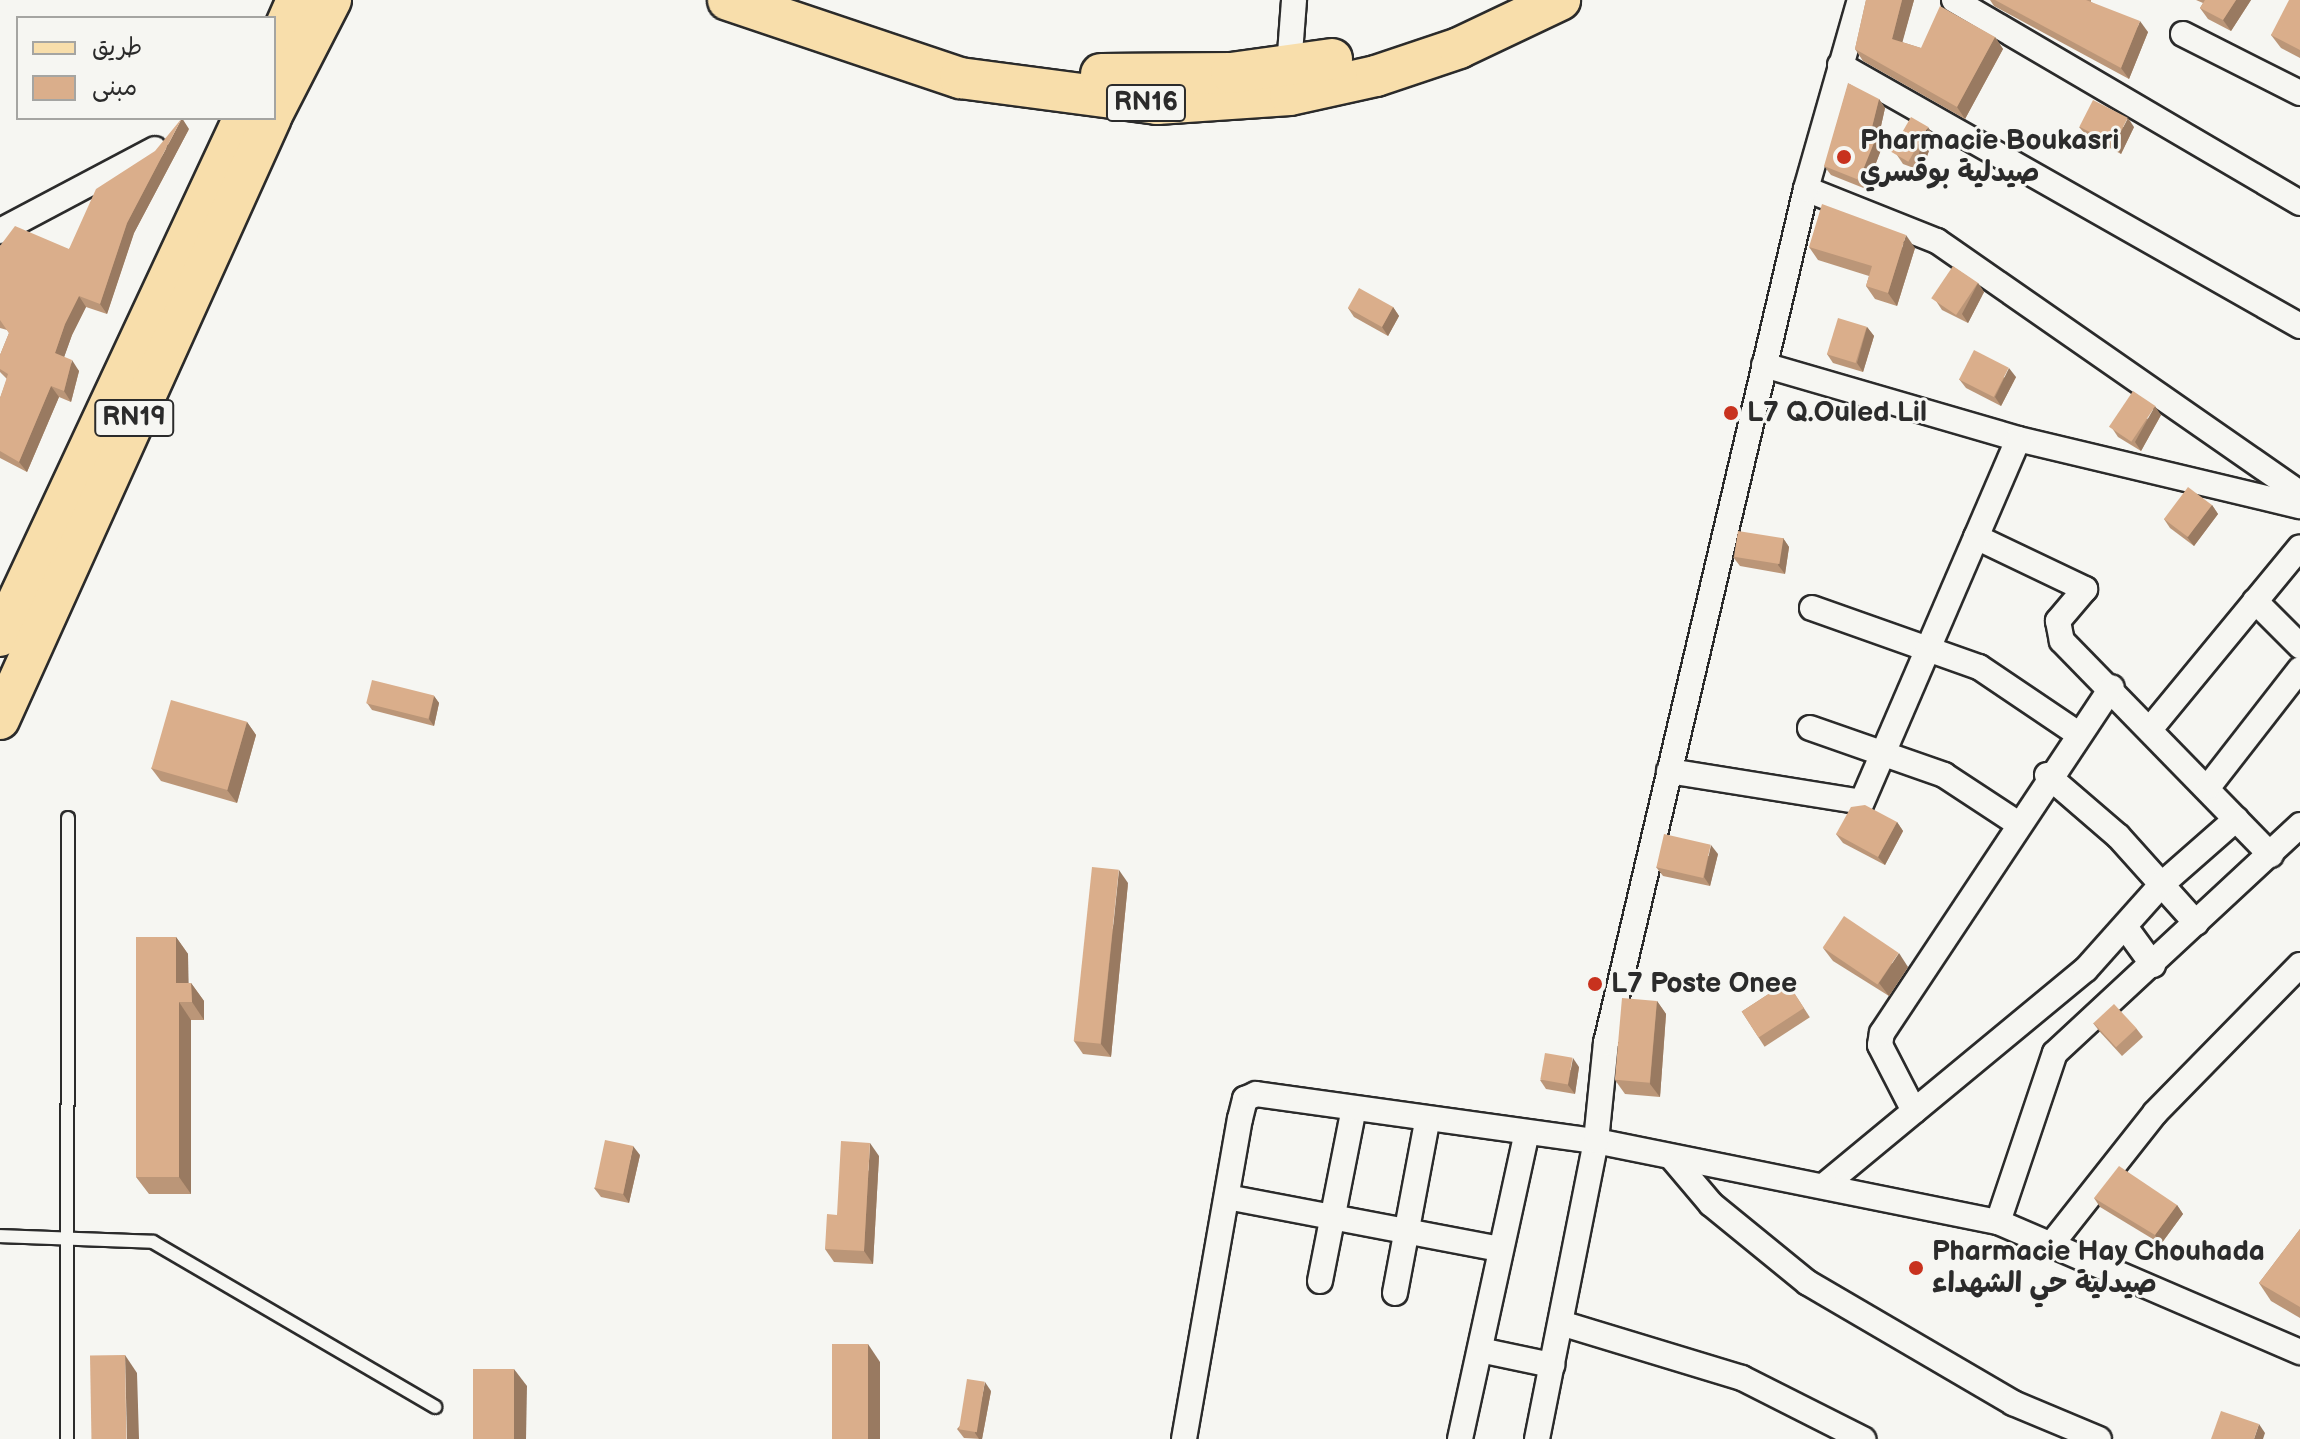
<!DOCTYPE html>
<html>
<head>
<meta charset="utf-8">
<style>
  body { margin:0 }
  #map { position:relative; width:2300px; height:1439px; overflow:hidden; background:#f6f6f2; font-family:"Balsamiq Sans","Playpen Sans Arabic",sans-serif }
  div>[style] { position:absolute }
  [style*='--x'] { left:calc(var(--x)*1px); top:calc(var(--y)*1px); width:calc(var(--w)*1px); rotate:calc(var(--a)*1deg) }
  .roads { filter:drop-shadow(2px 0 #2b2b2b) drop-shadow(-2px 0 #2b2b2b) drop-shadow(0 2px #2b2b2b) drop-shadow(0 -2px #2b2b2b) }
  .service>* { height:12px; margin:-6px; padding:0 6px; transform-origin:6px; border-radius:6px; background:#f6f6f2 }
  .minor>* { height:24px; margin:-12px; padding:0 12px; transform-origin:12px; border-radius:12px; background:#f6f6f2 }
  .primary>* { height:38px; margin:-19px; padding:0 19px; transform-origin:19px; border-radius:19px; background:#f8deab }
  .trunk>* { height:40px; margin:-20px; padding:0 20px; transform-origin:20px; border-radius:20px; background:#f8deab }
  .wall>* { inset:0; background:#bb9678; transform-origin:0 0 }
  .shaded-wall>* { inset:0; background:#997a61 }
  .building>* { inset:0; background:#daae8b; transform-origin:0 0 }
  .dots>* { width:22px; height:22px; translate:-50% -50%; box-sizing:border-box; border:4px solid #f6f6f2; border-radius:50% }
  span { translate:-50% -50%; white-space:nowrap; text-align:center; line-height:1.15; -webkit-text-stroke:6px #f6f6f2; paint-order:stroke }
  .shield-label span { padding:2px 6px; background:#f6f6f2; border:2px solid; border-radius:6px; -webkit-text-stroke-width:0 }
  .shield-label { font-size:26px; color:#2b2b2b; font-weight:700 }
  .poi-label { font-size:28px; color:#2b2b2b; font-weight:700 }
  .left { translate:0 -50%; text-align:left }
  .legend { position:absolute; left:16px; top:16px; width:260px; height:104px; box-sizing:border-box; background:#f6f6f2; border:2px solid #a5a5a2; margin:0; padding:10px 14px; list-style:none; font-size:24px; color:#2b2b2b }
  .legend li { display:flex; align-items:center; gap:16px; height:40px }
  .legend b { width:40px; border:2px solid #a5a5a2 }
</style>
</head>
<body>
<div id="map">
  <div class="roads">
    <div class="service">
      <div style="--x:0;--y:1236;--w:153;--a:2.2"></div>
      <div style="--x:153;--y:1242;--w:327;--a:30.3"></div>
      <div style="--x:67;--y:1439;--w:621;--a:-89.91"></div>
    </div>
    <div class="minor">
      <div style="--x:1954;--y:0;--w:401;--a:30.4"></div>
      <div style="--x:2183;--y:34;--w:131;--a:26.8"></div>
      <div style="--x:1840;--y:65;--w:529;--a:29.57"></div>
      <div style="--x:1289;--y:67;--w:67;--a:-85.7"></div>
      <div style="--x:1806;--y:189;--w:141;--a:21.7"></div>
      <div style="--x:1937;--y:241;--w:442;--a:34.8"></div>
      <div style="--x:0;--y:231;--w:175;--a:-27.9"></div>
      <div style="--x:1764;--y:365;--w:265;--a:16.2"></div>
      <div style="--x:2018;--y:439;--w:290;--a:13.4"></div>
      <div style="--x:1976;--y:537;--w:121;--a:25.5"></div>
      <div style="--x:2085;--y:589;--w:42;--a:130.2"></div>
      <div style="--x:2058;--y:621;--w:20;--a:79"></div>
      <div style="--x:2062;--y:641;--w:299;--a:45.7"></div>
      <div style="--x:2255;--y:601;--w:64;--a:45"></div>
      <div style="--x:1812;--y:608;--w:177;--a:19.5"></div>
      <div style="--x:1979;--y:667;--w:118;--a:34"></div>
      <div style="--x:1810;--y:728;--w:142;--a:19.3"></div>
      <div style="--x:1944;--y:775;--w:87;--a:33.3"></div>
      <div style="--x:2151;--y:728;--w:234;--a:-50.5"></div>
      <div style="--x:1669;--y:771;--w:195;--a:9.1"></div>
      <div style="--x:1862;--y:802;--w:395;--a:-66.7"></div>
      <div style="--x:2047;--y:775;--w:94;--a:40.7"></div>
      <div style="--x:2118;--y:836;--w:117;--a:48.1"></div>
      <div style="--x:2209;--y:786;--w:148;--a:-52.1"></div>
      <div style="--x:2126;--y:928;--w:46;--a:53.9"></div>
      <div style="--x:1914;--y:1111;--w:74;--a:-117.3"></div>
      <div style="--x:1880;--y:1045;--w:12;--a:-81"></div>
      <div style="--x:1882;--y:1033;--w:415;--a:-56.4"></div>
      <div style="--x:1673;--y:1159;--w:59;--a:49.8"></div>
      <div style="--x:1711;--y:1204;--w:125;--a:39.2"></div>
      <div style="--x:1808;--y:1283;--w:238;--a:30.3"></div>
      <div style="--x:2013;--y:1403;--w:93;--a:22.7"></div>
      <div style="--x:1826;--y:1184;--w:337;--a:-39.6"></div>
      <div style="--x:2086;--y:969;--w:113;--a:-48.2"></div>
      <div style="--x:2161;--y:885;--w:100;--a:-41.3"></div>
      <div style="--x:1227;--y:1197;--w:277;--a:10.8"></div>
      <div style="--x:1998;--y:1222;--w:178;--a:-71.4"></div>
      <div style="--x:2055;--y:1053;--w:335;--a:-42.9"></div>
      <div style="--x:2054;--y:1241;--w:163;--a:-51.7"></div>
      <div style="--x:2155;--y:1113;--w:207;--a:-45.6"></div>
      <div style="--x:1320;--y:1281;--w:171;--a:-78.9"></div>
      <div style="--x:1395;--y:1293;--w:174;--a:-79.4"></div>
      <div style="--x:1564;--y:1324;--w:186;--a:16.9"></div>
      <div style="--x:1742;--y:1378;--w:136;--a:26.8"></div>
      <div style="--x:1480;--y:1350;--w:74;--a:11.8"></div>
      <div style="--x:1184;--y:1439;--w:325;--a:-80.1"></div>
      <div style="--x:1240;--y:1119;--w:21;--a:-76"></div>
      <div style="--x:1245;--y:1099;--w:12;--a:-24"></div>
      <div style="--x:1256;--y:1094;--w:343;--a:7.9"></div>
      <div style="--x:1596;--y:1141;--w:410;--a:11.4"></div>
      <div style="--x:1998;--y:1222;--w:329;--a:23.3"></div>
      <div style="--x:1460;--y:1439;--w:310;--a:-77.7"></div>
      <div style="--x:1537;--y:1439;--w:304;--a:-78.8"></div>
      <div style="--x:1596;--y:1141;--w:99;--a:-84.2"></div>
      <div style="--x:1606;--y:1043;--w:877;--a:-76.82"></div>
      <div style="--x:1806;--y:189;--w:197;--a:-74.1"></div>
    </div>
    <div class="primary">
      <div style="--x:274;--y:50;--w:55;--a:-66.3"></div>
      <div style="--x:274;--y:113;--w:127;--a:-62.8"></div>
      <div style="--x:0;--y:637;--w:562;--a:-64.94"></div>
      <div style="--x:0;--y:720;--w:661;--a:-65.69"></div>
    </div>
    <div class="trunk">
      <div style="--x:728;--y:0;--w:245;--a:18.6"></div>
      <div style="--x:960;--y:78;--w:199;--a:7.5"></div>
      <div style="--x:1157;--y:104;--w:133;--a:-3.9"></div>
      <div style="--x:1290;--y:95;--w:88;--a:-12.5"></div>
      <div style="--x:1376;--y:76;--w:88;--a:-18.6"></div>
      <div style="--x:1459;--y:48;--w:112;--a:-25.4"></div>
      <div style="--x:1101;--y:74;--w:130;--a:-0.4"></div>
      <div style="--x:1231;--y:73;--w:102;--a:-7.9"></div>
    </div>
  </div>
  <div class="wall">
    <div style="clip-path:polygon(1866px 0,1914px 0,1902px 42px,1921px 48px,1995px 37px,2003px 49px,1965px 119px,1863px 61px,1855px 49px)"></div>
    <div style="clip-path:polygon(1990px 0,2091px 0,2091px 2px,2148px 32px,2129px 79px,1994px 6px)"></div>
    <div style="clip-path:polygon(2196px 0,2251px 0,2231px 31px,2208px 19px,2200px 8px,2203px 3px)"></div>
    <div style="clip-path:polygon(2300px 0,2300px 58px,2281px 48px,2271px 35px)"></div>
    <div style="clip-path:polygon(1879px 99px,1885px 108px,1879px 135px,1884px 142px,1866px 189px,1831px 175px,1824px 166px)"></div>
    <div style="clip-path:polygon(2079px 127px,2134px 127px,2121px 154px,2086px 135px)"></div>
    <div style="clip-path:polygon(189px 129px,134px 233px,107px 314px,86px 307px,72px 335px,64px 357px,79px 371px,71px 402px,59px 397px,27px 472px,0 458px,0 398px,7px 379px,0 372px,0 355px,9px 333px,7px 330px,0 328px,0 246px,69px 249px)"></div>
    <div style="clip-path:polygon(1934px 136px,1922px 171px,1903px 164px,1897px 155px)"></div>
    <div style="clip-path:polygon(1809px 247px,1915px 248px,1897px 306px,1875px 299px,1866px 286px,1869px 276px,1818px 260px)"></div>
    <div style="clip-path:polygon(1978px 283px,1984px 292px,1968px 323px,1942px 310px,1936px 301px)"></div>
    <div style="clip-path:polygon(1393px 307px,1399px 316px,1388px 336px,1354px 317px,1348px 308px)"></div>
    <div style="clip-path:polygon(1867px 327px,1874px 336px,1863px 372px,1833px 363px,1827px 354px)"></div>
    <div style="clip-path:polygon(2016px 377px,2001px 406px,1966px 388px,1959px 379px)"></div>
    <div style="clip-path:polygon(2161px 415px,2141px 451px,2118px 437px,2112px 428px)"></div>
    <div style="clip-path:polygon(2212px 505px,2218px 514px,2194px 546px,2170px 528px,2164px 519px)"></div>
    <div style="clip-path:polygon(1783px 538px,1789px 547px,1785px 574px,1740px 566px,1733px 557px)"></div>
    <div style="clip-path:polygon(434px 696px,439px 703px,434px 726px,372px 710px,367px 703px)"></div>
    <div style="clip-path:polygon(247px 722px,256px 735px,237px 803px,161px 781px,151px 768px)"></div>
    <div style="clip-path:polygon(1897px 822px,1903px 831px,1885px 865px,1843px 843px,1836px 834px)"></div>
    <div style="clip-path:polygon(1718px 854px,1710px 886px,1663px 876px,1656px 867px)"></div>
    <div style="clip-path:polygon(1128px 883px,1111px 1057px,1083px 1054px,1074px 1041px)"></div>
    <div style="clip-path:polygon(176px 937px,188px 954px,188px 983px,191px 983px,204px 1001px,204px 1020px,191px 1020px,191px 1194px,149px 1194px,136px 1177px)"></div>
    <div style="clip-path:polygon(1823px 948px,1908px 967px,1889px 996px,1833px 961px)"></div>
    <div style="left:1787px;top:982px;width:42px;height:54px;rotate:57deg"></div>
    <div style="clip-path:polygon(1657px 1001px,1666px 1014px,1660px 1097px,1625px 1094px,1615px 1080px)"></div>
    <div style="clip-path:polygon(2093px 1023px,2136px 1028px,2143px 1037px,2122px 1056px,2100px 1032px)"></div>
    <div style="clip-path:polygon(1579px 1067px,1575px 1094px,1546px 1089px,1540px 1080px)"></div>
    <div style="clip-path:polygon(640px 1155px,629px 1203px,601px 1197px,594px 1188px)"></div>
    <div style="clip-path:polygon(879px 1156px,873px 1264px,834px 1262px,825px 1249px,837px 1215px)"></div>
    <div style="clip-path:polygon(2094px 1198px,2177px 1205px,2183px 1214px,2161px 1244px,2100px 1207px)"></div>
    <div style="clip-path:polygon(2300px 1229px,2300px 1318px,2271px 1301px,2259px 1283px)"></div>
    <div style="clip-path:polygon(991px 1391px,982px 1439px,964px 1438px,957px 1429px)"></div>
  </div>
  <div class="shaded-wall">
    <div style="clip-path:polygon(1902px 0,1914px 0,1900px 51px,1892px 39px)"></div>
    <div style="clip-path:polygon(2236px 0,2251px 0,2231px 31px,2223px 20px)"></div>
    <div style="clip-path:polygon(2140px 21px,2148px 32px,2129px 79px,2121px 68px)"></div>
    <div style="clip-path:polygon(1995px 37px,2003px 49px,1965px 119px,1957px 107px)"></div>
    <div style="clip-path:polygon(1879px 99px,1885px 108px,1879px 135px,1884px 142px,1866px 189px,1859px 180px)"></div>
    <div style="clip-path:polygon(182px 118px,189px 129px,134px 233px,107px 314px,100px 304px,127px 223px)"></div>
    <div style="clip-path:polygon(2128px 118px,2134px 127px,2121px 154px,2114px 145px)"></div>
    <div style="clip-path:polygon(1928px 127px,1934px 136px,1922px 171px,1916px 162px)"></div>
    <div style="clip-path:polygon(1906px 235px,1915px 248px,1897px 306px,1888px 293px)"></div>
    <div style="clip-path:polygon(1978px 283px,1984px 292px,1968px 323px,1962px 314px)"></div>
    <div style="clip-path:polygon(79px 296px,86px 307px,72px 335px,62px 363px,55px 353px,65px 324px)"></div>
    <div style="clip-path:polygon(1393px 307px,1399px 316px,1388px 336px,1382px 327px)"></div>
    <div style="clip-path:polygon(1867px 327px,1874px 336px,1863px 372px,1857px 363px)"></div>
    <div style="clip-path:polygon(72px 360px,79px 371px,71px 402px,64px 391px)"></div>
    <div style="clip-path:polygon(2009px 368px,2016px 377px,2001px 406px,1995px 397px)"></div>
    <div style="clip-path:polygon(51px 386px,59px 397px,27px 472px,19px 462px)"></div>
    <div style="clip-path:polygon(2155px 406px,2161px 415px,2141px 451px,2135px 442px)"></div>
    <div style="clip-path:polygon(2212px 505px,2218px 514px,2194px 546px,2187px 537px)"></div>
    <div style="clip-path:polygon(1783px 538px,1789px 547px,1785px 574px,1778px 565px)"></div>
    <div style="clip-path:polygon(434px 696px,439px 703px,434px 726px,429px 719px)"></div>
    <div style="clip-path:polygon(247px 722px,256px 735px,237px 803px,227px 790px)"></div>
    <div style="clip-path:polygon(1897px 822px,1903px 831px,1885px 865px,1878px 857px)"></div>
    <div style="clip-path:polygon(1711px 845px,1718px 854px,1710px 886px,1704px 877px)"></div>
    <div style="clip-path:polygon(1119px 870px,1128px 883px,1111px 1057px,1101px 1044px)"></div>
    <div style="clip-path:polygon(176px 937px,188px 954px,189px 1001px,176px 983px)"></div>
    <div style="clip-path:polygon(1899px 953px,1908px 967px,1889px 996px,1879px 983px)"></div>
    <div style="clip-path:polygon(191px 983px,204px 1001px,204px 1020px,192px 1002px)"></div>
    <div style="clip-path:polygon(1657px 1001px,1666px 1014px,1660px 1097px,1650px 1084px)"></div>
    <div style="clip-path:polygon(179px 1002px,191px 1020px,191px 1194px,179px 1177px)"></div>
    <div style="clip-path:polygon(1573px 1058px,1579px 1067px,1575px 1094px,1568px 1085px)"></div>
    <div style="clip-path:polygon(870px 1143px,879px 1156px,873px 1264px,864px 1251px)"></div>
    <div style="clip-path:polygon(633px 1146px,640px 1155px,629px 1203px,623px 1194px)"></div>
    <div style="clip-path:polygon(2177px 1205px,2183px 1214px,2161px 1244px,2155px 1235px)"></div>
    <div style="clip-path:polygon(868px 1344px,880px 1362px,880px 1439px,868px 1439px)"></div>
    <div style="clip-path:polygon(125px 1355px,137px 1373px,139px 1439px,127px 1439px)"></div>
    <div style="clip-path:polygon(514px 1369px,527px 1386px,526px 1439px,514px 1439px)"></div>
    <div style="clip-path:polygon(985px 1382px,991px 1391px,982px 1439px,979px 1439px,975px 1433px)"></div>
    <div style="clip-path:polygon(2259px 1424px,2265px 1433px,2263px 1439px,2254px 1439px)"></div>
  </div>
  <div class="building">
    <div style="clip-path:polygon(1866px 0,1902px 0,1892px 39px,1921px 48px,1940px 6px,1995px 37px,1957px 107px,1855px 49px)"></div>
    <div style="clip-path:polygon(1995px 0,2086px 0,2140px 21px,2121px 68px)"></div>
    <div style="clip-path:polygon(2205px 0,2236px 0,2223px 20px,2200px 8px)"></div>
    <div style="clip-path:polygon(2289px 0,2300px 0,2300px 50px,2271px 35px)"></div>
    <div style="clip-path:polygon(1848px 83px,1879px 99px,1871px 131px,1878px 133px,1859px 180px,1824px 166px)"></div>
    <div style="left:2093px;top:100px;width:39px;height:30px;rotate:27deg"></div>
    <div style="left:1911px;top:117px;width:20px;height:40px;rotate:30deg"></div>
    <div style="clip-path:polygon(182px 118px,127px 223px,100px 304px,79px 296px,65px 324px,55px 353px,72px 360px,64px 391px,51px 386px,19px 462px,0 451px,0 398px,8px 374px,0 369px,0 355px,9px 333px,0 320px,0 246px,15px 226px,69px 249px,96px 189px,155px 151px)"></div>
    <div style="clip-path:polygon(1822px 204px,1906px 235px,1888px 293px,1866px 286px,1872px 266px,1809px 247px)"></div>
    <div style="left:1953px;top:266px;width:30px;height:39px;rotate:34deg"></div>
    <div style="left:1359px;top:288px;width:39px;height:23px;rotate:29deg"></div>
    <div style="left:1838px;top:318px;width:30px;height:38px;rotate:17deg"></div>
    <div style="left:1974px;top:350px;width:39px;height:33px;rotate:27deg"></div>
    <div style="left:2133px;top:391px;width:27px;height:43px;rotate:34deg"></div>
    <div style="left:2188px;top:487px;width:30px;height:40px;rotate:37deg"></div>
    <div style="left:1738px;top:531px;width:46px;height:26px;rotate:9deg"></div>
    <div style="left:372px;top:680px;width:64px;height:24px;rotate:14deg"></div>
    <div style="left:171px;top:700px;width:79px;height:71px;rotate:16deg"></div>
    <div style="clip-path:polygon(1865px 805px,1897px 822px,1878px 857px,1836px 834px,1851px 807px)"></div>
    <div style="left:1664px;top:834px;width:48px;height:34px;rotate:13deg"></div>
    <div style="left:1092px;top:867px;width:27px;height:175px;rotate:6deg"></div>
    <div style="left:1844px;top:916px;width:66px;height:38px;rotate:34deg"></div>
    <div style="clip-path:polygon(136px 937px,176px 937px,176px 983px,191px 983px,192px 1002px,179px 1002px,179px 1177px,136px 1177px)"></div>
    <div style="left:1787px;top:982px;width:31px;height:54px;rotate:57deg"></div>
    <div style="left:1622px;top:998px;width:35px;height:82px;rotate:5deg"></div>
    <div style="left:2114px;top:1004px;width:33px;height:28px;rotate:47deg"></div>
    <div style="left:1545px;top:1053px;width:28px;height:27px;rotate:10deg"></div>
    <div style="left:605px;top:1140px;width:29px;height:49px;rotate:12deg"></div>
    <div style="clip-path:polygon(841px 1141px,870px 1143px,864px 1251px,825px 1249px,827px 1214px,837px 1215px)"></div>
    <div style="clip-path:polygon(2119px 1166px,2177px 1205px,2155px 1235px,2094px 1198px)"></div>
    <div style="clip-path:polygon(2300px 1229px,2300px 1307px,2259px 1283px)"></div>
    <div style="left:832px;top:1344px;width:36px;height:95px"></div>
    <div style="left:125px;top:1355px;width:84px;height:35px;rotate:89deg"></div>
    <div style="left:473px;top:1369px;width:41px;height:70px"></div>
    <div style="left:967px;top:1379px;width:18px;height:51px;rotate:9deg"></div>
    <div style="clip-path:polygon(2221px 1411px,2259px 1424px,2254px 1439px,2211px 1439px)"></div>
  </div>
  <div class="dots">
    <div style="left:1844px;top:157px;background:#c8321e"></div>
    <div style="left:1731px;top:413px;background:#c8321e"></div>
    <div style="left:1595px;top:984px;background:#c8321e"></div>
    <div style="left:1916px;top:1268px;background:#c8321e"></div>
  </div>
  <div class="shield-label">
    <span style="left:1146px;top:103px">RN16</span>
    <span style="left:134px;top:418px">RN19</span>
  </div>
  <div class="poi-label">
    <span class="left" style="left:1860px;top:157px">Pharmacie Boukasri<br>صيدلية بوقسري</span>
    <span class="left" style="left:1747px;top:413px">L7 Q.Ouled Lil</span>
    <span class="left" style="left:1611px;top:984px">L7 Poste Onee</span>
    <span class="left" style="left:1932px;top:1268px">Pharmacie Hay Chouhada<br>صيدلية حي الشهداء</span>
  </div>
  <ul class="legend">
  <li><b style="height:10px;background:#f8deab"></b>طريق</li>
  <li><b style="height:22px;background:#daae8b"></b>مبنى</li>
  </ul>
</div>
</body>
</html>
